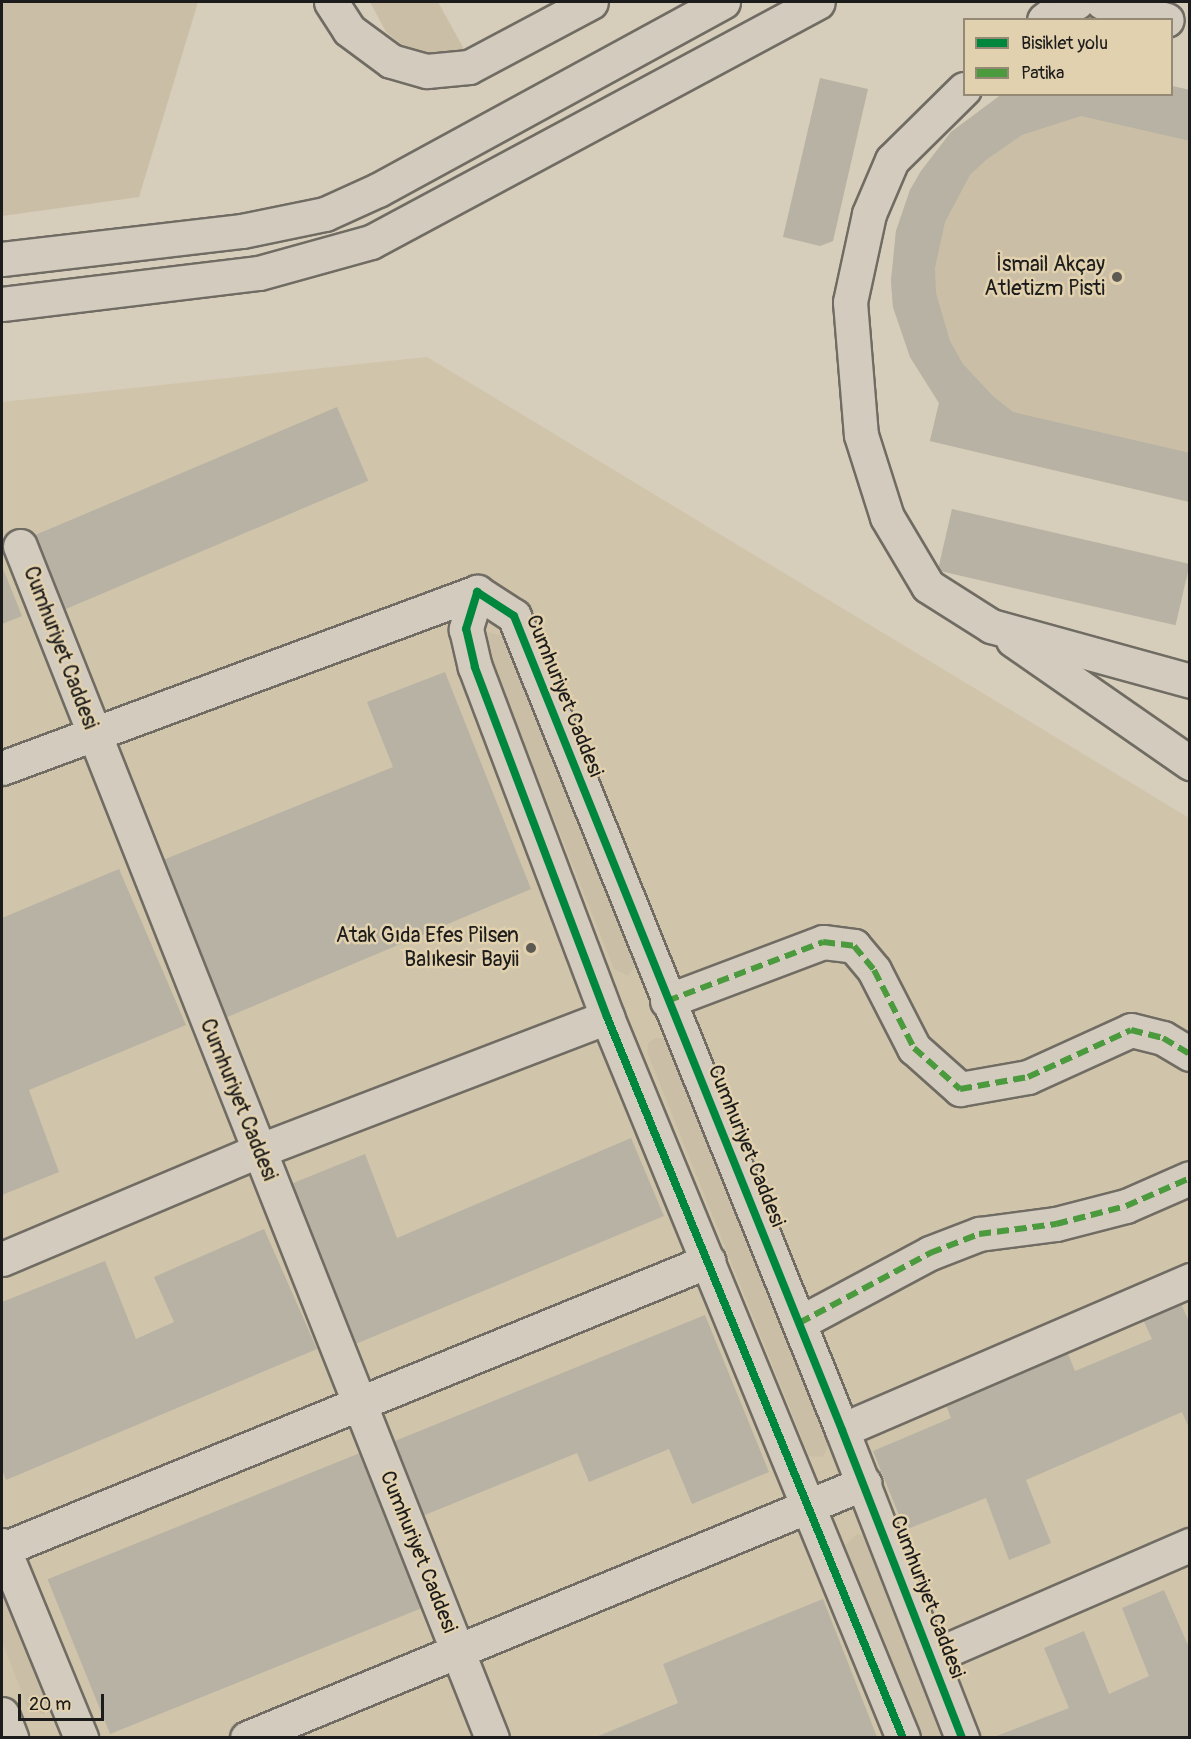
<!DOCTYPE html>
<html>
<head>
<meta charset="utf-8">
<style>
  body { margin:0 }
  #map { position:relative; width:1191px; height:1739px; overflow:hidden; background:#d6cdba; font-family:Pangolin,sans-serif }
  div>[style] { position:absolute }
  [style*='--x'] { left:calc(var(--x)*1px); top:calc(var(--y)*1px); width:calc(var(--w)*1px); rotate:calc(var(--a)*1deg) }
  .built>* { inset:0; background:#d0c4aa }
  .green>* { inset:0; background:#cabfa6 }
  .building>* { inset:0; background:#b8b2a4; transform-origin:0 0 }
  .roads { filter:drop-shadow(2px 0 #706c63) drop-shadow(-2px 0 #706c63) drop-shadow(0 2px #706c63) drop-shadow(0 -2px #706c63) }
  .minor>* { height:33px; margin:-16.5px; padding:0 16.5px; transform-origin:16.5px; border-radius:16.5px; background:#d2cbbe }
  .quiet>* { height:6px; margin-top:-3px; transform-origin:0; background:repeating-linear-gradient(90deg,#4c9a3e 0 12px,transparent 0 18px) }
  .cycleway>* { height:8px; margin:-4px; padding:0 4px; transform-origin:4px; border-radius:4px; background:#00873e }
  .dots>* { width:16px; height:16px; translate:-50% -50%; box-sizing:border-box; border:3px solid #e2d1ae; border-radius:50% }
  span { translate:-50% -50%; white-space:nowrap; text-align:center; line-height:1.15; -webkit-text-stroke:5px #e2d1ae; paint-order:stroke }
  .poi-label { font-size:21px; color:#1c1c1c }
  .right { translate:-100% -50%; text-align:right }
  .street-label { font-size:21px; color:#1c1c1c }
  .frame { position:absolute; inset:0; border:3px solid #1c1c1c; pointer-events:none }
  .legend { position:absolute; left:963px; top:18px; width:210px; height:78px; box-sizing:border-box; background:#e2d1ae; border:2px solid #938974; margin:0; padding:8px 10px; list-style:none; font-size:18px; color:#1c1c1c }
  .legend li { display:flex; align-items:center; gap:12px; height:30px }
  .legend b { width:30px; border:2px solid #938974 }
  .scale { position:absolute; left:18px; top:1694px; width:86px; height:27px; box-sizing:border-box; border:3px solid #1c1c1c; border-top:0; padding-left:8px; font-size:18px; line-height:21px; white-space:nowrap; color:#1c1c1c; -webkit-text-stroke:4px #e2d1ae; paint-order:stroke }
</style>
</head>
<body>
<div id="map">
  <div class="built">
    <div style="clip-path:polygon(427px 357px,1189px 818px,1189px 1737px,2px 1737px,2px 402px)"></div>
  </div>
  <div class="green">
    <div style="clip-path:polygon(2px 2px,198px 2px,139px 197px,2px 216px)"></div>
    <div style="clip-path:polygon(370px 2px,438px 2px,464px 49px,431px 56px,410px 51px,386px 32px)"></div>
    <div style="clip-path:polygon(1172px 86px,1189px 90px,1189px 502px,930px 441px,939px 403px,910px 357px,893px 307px,891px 281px,896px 231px,910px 190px,921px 171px,951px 132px,1001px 95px,1172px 94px)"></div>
    <div style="clip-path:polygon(488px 632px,504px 636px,636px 964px,628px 976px,614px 969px,486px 647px)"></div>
    <div style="clip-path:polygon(656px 1038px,666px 1038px,829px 1445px,823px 1457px,809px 1456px,647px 1052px,649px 1042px)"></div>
    <div style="clip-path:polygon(857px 1534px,867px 1535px,948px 1737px,920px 1737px,845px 1546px)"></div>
    <div style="clip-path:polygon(2px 1578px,52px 1700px,45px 1715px,28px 1708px,2px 1642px)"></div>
  </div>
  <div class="building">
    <div style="clip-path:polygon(820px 78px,868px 89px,833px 241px,820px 246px,783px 237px)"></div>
    <div style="clip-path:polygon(1172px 86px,1190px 90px,1190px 141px,1081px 116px,1022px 135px,986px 160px,970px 175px,945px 222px,935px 268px,936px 293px,950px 341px,963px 364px,993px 396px,1013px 412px,1190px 453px,1190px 502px,930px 441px,939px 403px,910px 357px,893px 307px,891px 281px,896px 231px,910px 190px,921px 171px,951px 132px,1002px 94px,1172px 94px)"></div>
    <div style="left:337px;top:407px;width:80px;height:333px;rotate:67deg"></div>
    <div style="left:952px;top:509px;width:244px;height:63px;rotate:13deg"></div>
    <div style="clip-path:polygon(2px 566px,22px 616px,2px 624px)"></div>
    <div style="clip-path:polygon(445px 672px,531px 889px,225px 1018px,158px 862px,393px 767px,367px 702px)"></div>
    <div style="clip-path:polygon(119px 869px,186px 1025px,29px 1090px,59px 1172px,2px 1195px,2px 918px)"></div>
    <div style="clip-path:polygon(631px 1138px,664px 1216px,353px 1345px,286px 1186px,365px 1154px,397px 1238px)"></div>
    <div style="clip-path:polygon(264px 1229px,317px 1349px,6px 1480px,2px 1469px,2px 1302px,105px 1261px,136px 1339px,174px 1322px,154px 1277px)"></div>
    <div style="clip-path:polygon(1179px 1299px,1190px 1324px,1190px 1430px,1182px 1412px,1026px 1480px,1051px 1543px,1009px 1560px,986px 1498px,905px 1530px,873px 1451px,951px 1418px,944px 1400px,1066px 1349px,1075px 1371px,1152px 1339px,1141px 1315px)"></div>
    <div style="clip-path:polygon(705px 1315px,769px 1472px,692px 1504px,669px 1449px,589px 1482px,577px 1453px,420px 1517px,390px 1443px)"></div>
    <div style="left:360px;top:1453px;width:167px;height:337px;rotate:68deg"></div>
    <div style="clip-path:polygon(1164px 1590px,1190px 1650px,1190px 1737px,994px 1737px,1069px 1708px,1044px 1648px,1084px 1631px,1109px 1694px,1149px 1676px,1122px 1608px)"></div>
    <div style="clip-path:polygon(823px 1599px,877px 1737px,596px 1737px,678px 1703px,663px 1664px)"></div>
  </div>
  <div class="roads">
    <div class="minor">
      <div style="--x:331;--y:2;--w:33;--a:57"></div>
      <div style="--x:349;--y:30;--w:52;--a:36.4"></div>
      <div style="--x:391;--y:61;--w:37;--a:16"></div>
      <div style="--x:427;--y:71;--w:42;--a:-5.4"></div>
      <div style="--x:469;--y:67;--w:138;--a:-28"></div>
      <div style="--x:1102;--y:2;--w:67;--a:15.5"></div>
      <div style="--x:1044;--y:20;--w:26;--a:-37"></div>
      <div style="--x:1065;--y:4;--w:12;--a:-9"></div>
      <div style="--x:964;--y:89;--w:101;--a:135.4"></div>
      <div style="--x:892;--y:160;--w:59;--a:113.1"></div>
      <div style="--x:869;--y:214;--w:90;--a:102.2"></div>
      <div style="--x:850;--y:302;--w:133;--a:85.3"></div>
      <div style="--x:861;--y:435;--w:86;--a:72.4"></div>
      <div style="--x:887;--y:517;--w:80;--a:59.3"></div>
      <div style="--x:928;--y:586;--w:75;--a:32.4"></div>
      <div style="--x:991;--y:626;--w:206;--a:15.4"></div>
      <div style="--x:2;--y:259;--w:242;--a:-6.7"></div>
      <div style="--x:242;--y:231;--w:85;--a:-11.6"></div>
      <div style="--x:325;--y:214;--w:58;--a:-24.4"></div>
      <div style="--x:378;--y:190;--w:393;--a:-28.6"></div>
      <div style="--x:2;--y:304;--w:259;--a:-6.9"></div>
      <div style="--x:259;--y:273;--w:116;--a:-15.5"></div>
      <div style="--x:371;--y:242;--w:507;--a:-28.23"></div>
      <div style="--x:20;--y:546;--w:1282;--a:68.4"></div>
      <div style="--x:477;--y:592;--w:44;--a:33"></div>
      <div style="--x:514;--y:616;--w:878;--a:68.05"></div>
      <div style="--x:842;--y:1430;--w:331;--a:68.7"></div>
      <div style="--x:477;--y:592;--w:39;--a:107"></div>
      <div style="--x:466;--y:629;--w:39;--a:77"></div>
      <div style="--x:475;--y:667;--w:374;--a:69.3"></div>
      <div style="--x:607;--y:1017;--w:779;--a:67.68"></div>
      <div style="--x:1013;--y:640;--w:216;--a:34.8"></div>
      <div style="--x:2;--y:768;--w:507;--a:-20.33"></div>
      <div style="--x:667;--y:1001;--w:167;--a:-20.7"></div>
      <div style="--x:823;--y:942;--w:31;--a:7"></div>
      <div style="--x:854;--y:946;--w:31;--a:50"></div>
      <div style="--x:874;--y:970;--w:88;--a:62.9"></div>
      <div style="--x:914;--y:1048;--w:62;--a:41.7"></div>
      <div style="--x:960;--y:1089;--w:69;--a:-10"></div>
      <div style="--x:1028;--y:1077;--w:113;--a:-24.5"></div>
      <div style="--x:1131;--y:1030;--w:33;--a:14"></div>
      <div style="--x:1163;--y:1038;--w:31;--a:31"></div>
      <div style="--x:2;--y:1259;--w:278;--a:-22.9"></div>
      <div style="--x:258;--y:1151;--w:374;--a:-21"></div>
      <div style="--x:799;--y:1323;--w:149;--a:-28.1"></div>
      <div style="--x:930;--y:1253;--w:53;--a:-21.2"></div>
      <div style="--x:979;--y:1234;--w:78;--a:-7.4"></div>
      <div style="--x:1056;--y:1224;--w:72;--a:-14.4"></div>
      <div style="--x:1126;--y:1206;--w:70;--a:-23.6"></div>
      <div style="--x:842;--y:1430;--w:379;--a:-23.3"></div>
      <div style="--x:2;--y:1545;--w:209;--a:67.7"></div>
      <div style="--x:3;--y:1549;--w:762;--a:-22.22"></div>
      <div style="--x:931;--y:1657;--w:282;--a:-23.4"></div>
      <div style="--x:2;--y:1714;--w:26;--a:69"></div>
      <div style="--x:247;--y:1738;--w:668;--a:-22.45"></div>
    </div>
  </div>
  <div class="quiet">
    <div style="--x:667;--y:1001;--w:167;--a:-20.7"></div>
    <div style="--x:823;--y:942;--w:31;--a:7"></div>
    <div style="--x:854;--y:946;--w:31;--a:50"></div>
    <div style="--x:874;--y:970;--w:88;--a:62.9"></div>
    <div style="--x:914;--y:1048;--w:62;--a:41.7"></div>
    <div style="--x:960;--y:1089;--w:69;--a:-10"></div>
    <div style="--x:1028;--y:1077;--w:113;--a:-24.5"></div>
    <div style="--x:1131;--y:1030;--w:33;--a:14"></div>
    <div style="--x:1163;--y:1038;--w:31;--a:31"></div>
    <div style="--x:799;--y:1323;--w:149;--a:-28.1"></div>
    <div style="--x:930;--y:1253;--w:53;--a:-21.2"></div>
    <div style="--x:979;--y:1234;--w:78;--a:-7.4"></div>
    <div style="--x:1056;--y:1224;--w:72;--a:-14.4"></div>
    <div style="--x:1126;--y:1206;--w:70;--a:-23.6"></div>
  </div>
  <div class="cycleway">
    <div style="--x:903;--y:1738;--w:779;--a:-112.32"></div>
    <div style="--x:607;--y:1017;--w:374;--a:-110.7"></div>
    <div style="--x:475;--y:667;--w:39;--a:-103"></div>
    <div style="--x:466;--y:629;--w:39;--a:-73"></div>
    <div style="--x:477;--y:592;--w:44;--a:33"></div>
    <div style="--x:514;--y:616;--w:878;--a:68.05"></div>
    <div style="--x:842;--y:1430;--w:331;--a:68.7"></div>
  </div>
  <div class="dots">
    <div style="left:1117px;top:277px;background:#5d5a53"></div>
    <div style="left:531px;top:948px;background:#5d5a53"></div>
  </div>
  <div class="poi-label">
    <span class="right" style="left:1105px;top:277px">İsmail Akçay<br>Atletizm Pisti</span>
    <span class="right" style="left:519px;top:948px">Atak Gıda Efes Pilsen<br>Balıkesir Bayii</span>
  </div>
  <div class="street-label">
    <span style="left:60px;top:648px;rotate:69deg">Cumhuriyet Caddesi</span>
    <span style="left:564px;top:696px;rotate:68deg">Cumhuriyet Caddesi</span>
    <span style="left:238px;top:1100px;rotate:68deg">Cumhuriyet Caddesi</span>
    <span style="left:746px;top:1146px;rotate:68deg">Cumhuriyet Caddesi</span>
    <span style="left:418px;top:1552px;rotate:68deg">Cumhuriyet Caddesi</span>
    <span style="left:927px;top:1597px;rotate:69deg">Cumhuriyet Caddesi</span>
  </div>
  <div class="frame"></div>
  <ul class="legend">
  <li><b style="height:8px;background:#00873e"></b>Bisiklet yolu</li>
  <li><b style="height:8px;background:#4c9a3e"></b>Patika</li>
  </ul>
  <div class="scale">20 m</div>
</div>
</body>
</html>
